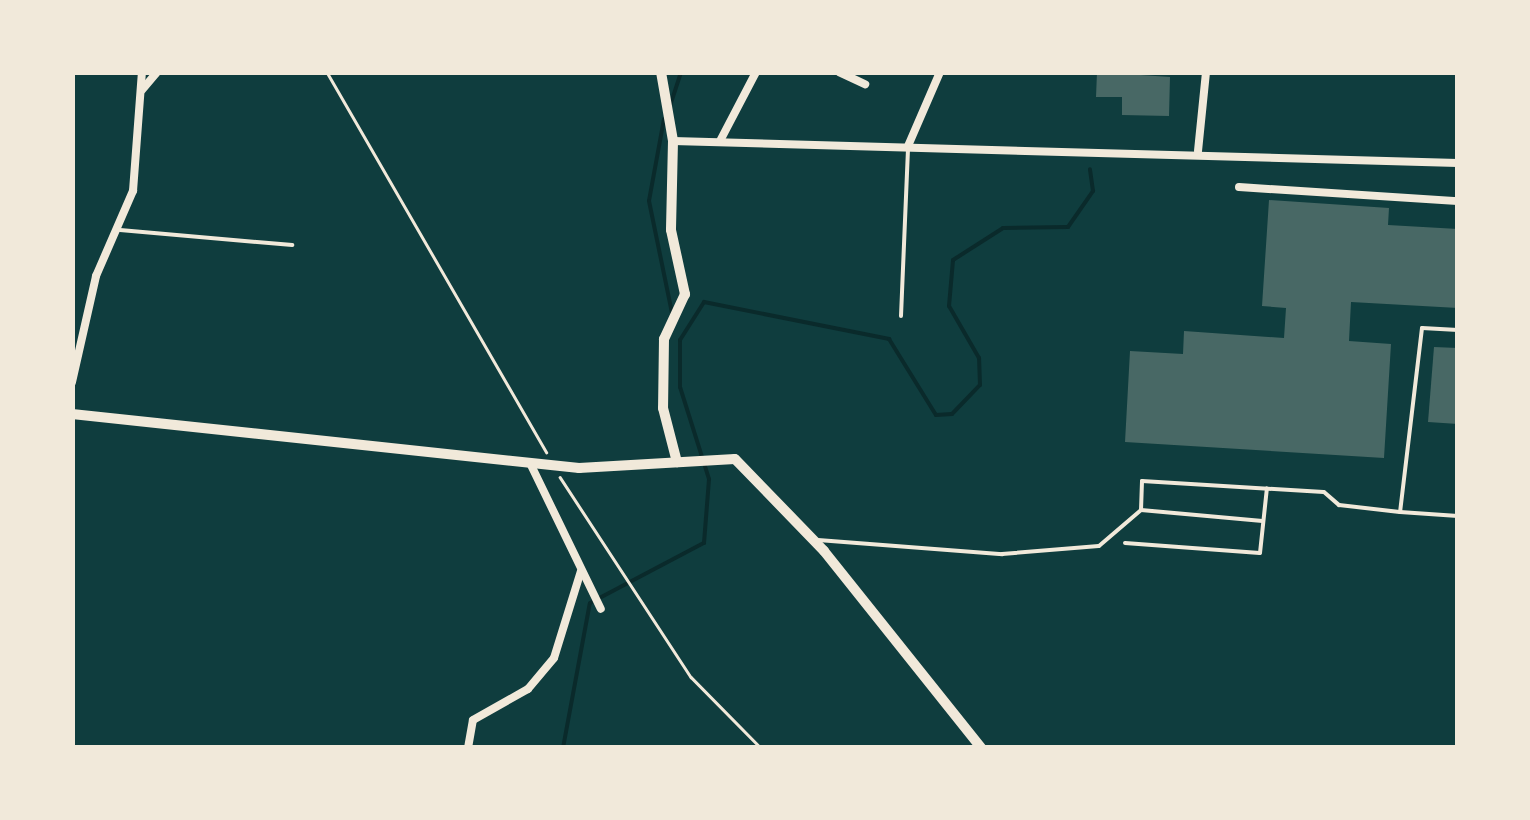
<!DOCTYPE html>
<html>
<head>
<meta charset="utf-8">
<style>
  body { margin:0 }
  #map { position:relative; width:1530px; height:820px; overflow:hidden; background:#0f3d3e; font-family:"Space Grotesk",sans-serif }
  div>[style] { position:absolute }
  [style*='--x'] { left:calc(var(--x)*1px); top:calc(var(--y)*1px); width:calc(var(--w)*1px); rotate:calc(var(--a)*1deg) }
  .stream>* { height:4px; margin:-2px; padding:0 2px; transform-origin:2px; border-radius:2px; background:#0a2a2b }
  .building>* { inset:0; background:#486865 }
  .path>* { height:2.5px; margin:-1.25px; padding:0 1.25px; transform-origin:1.25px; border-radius:1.25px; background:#f1e9da }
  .service>* { height:4px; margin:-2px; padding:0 2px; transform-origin:2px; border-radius:2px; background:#f1e9da }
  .minor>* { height:8px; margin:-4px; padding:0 4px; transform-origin:4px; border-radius:4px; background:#f1e9da }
  .tertiary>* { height:10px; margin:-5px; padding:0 5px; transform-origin:5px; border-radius:5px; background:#f1e9da }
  span { translate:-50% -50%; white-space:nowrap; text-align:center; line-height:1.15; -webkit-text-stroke:8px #f1e9da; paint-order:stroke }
  .frame { position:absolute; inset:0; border:75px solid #f1e9da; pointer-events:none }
</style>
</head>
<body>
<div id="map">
  <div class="stream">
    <div style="--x:670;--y:106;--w:36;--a:-72"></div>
    <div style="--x:664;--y:119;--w:83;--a:100.4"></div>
    <div style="--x:649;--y:201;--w:114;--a:78.4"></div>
    <div style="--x:563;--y:748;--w:147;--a:-79.5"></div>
    <div style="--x:590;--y:603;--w:129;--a:-27.8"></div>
    <div style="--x:704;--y:543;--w:64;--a:-85.5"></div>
    <div style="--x:709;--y:479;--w:96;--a:-107.5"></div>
    <div style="--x:680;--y:387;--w:47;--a:-90"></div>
    <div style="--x:680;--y:340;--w:45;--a:-57.7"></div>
    <div style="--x:704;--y:302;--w:189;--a:11.3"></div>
    <div style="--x:889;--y:339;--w:89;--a:58.3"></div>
    <div style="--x:936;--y:415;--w:16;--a:-4"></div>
    <div style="--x:952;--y:414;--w:40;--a:-46"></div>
    <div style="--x:980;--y:385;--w:27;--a:-92"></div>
    <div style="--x:979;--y:358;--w:60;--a:-120"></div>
    <div style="--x:949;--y:306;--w:46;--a:-85"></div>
    <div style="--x:953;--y:260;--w:59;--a:-32.6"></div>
    <div style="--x:1003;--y:228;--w:65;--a:-0.9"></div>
    <div style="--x:1068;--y:227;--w:44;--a:-55.2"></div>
    <div style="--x:1093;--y:191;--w:22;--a:-98"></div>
  </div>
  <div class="building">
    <div style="clip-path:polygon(1097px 72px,1170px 77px,1169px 116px,1122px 115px,1122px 97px,1096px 97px)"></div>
    <div style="clip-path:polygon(1269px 200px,1389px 208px,1388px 225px,1458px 229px,1458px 308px,1351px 302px,1349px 341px,1391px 344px,1384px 458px,1125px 442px,1130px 351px,1183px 354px,1184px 331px,1284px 338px,1286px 308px,1262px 306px)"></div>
    <div style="clip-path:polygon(1434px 347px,1458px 348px,1458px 424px,1428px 422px)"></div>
  </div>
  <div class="path">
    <div style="--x:327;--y:72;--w:439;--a:60"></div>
    <div style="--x:560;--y:477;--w:239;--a:56.8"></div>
    <div style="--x:691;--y:677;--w:100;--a:45.4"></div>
  </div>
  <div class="service">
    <div style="--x:120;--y:230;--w:173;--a:5"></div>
    <div style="--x:901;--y:316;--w:166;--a:-87.6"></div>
    <div style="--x:1458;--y:330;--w:36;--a:-177"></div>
    <div style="--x:1422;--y:328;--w:185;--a:96.8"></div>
    <div style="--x:1400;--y:512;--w:58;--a:3.9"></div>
    <div style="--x:1141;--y:510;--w:122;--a:5.2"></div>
    <div style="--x:818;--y:540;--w:185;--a:4.4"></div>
    <div style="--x:1002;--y:554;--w:97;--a:-4.7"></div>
    <div style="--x:1099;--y:546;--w:55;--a:-40.6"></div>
    <div style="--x:1141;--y:510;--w:29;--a:-88"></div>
    <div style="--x:1142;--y:481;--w:182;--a:3.5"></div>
    <div style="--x:1324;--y:492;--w:20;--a:41"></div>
    <div style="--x:1339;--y:505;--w:61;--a:6.5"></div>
    <div style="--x:1125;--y:543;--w:135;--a:4.2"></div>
    <div style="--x:1260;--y:553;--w:65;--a:-83.9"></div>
  </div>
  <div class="minor">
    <div style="--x:839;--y:72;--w:29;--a:25"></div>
    <div style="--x:142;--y:90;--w:23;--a:-50"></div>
    <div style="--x:673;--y:141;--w:785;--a:1.61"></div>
    <div style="--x:720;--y:141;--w:78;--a:-62.4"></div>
    <div style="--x:908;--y:146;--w:81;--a:-66.6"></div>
    <div style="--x:1198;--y:151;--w:79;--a:-84.2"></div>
    <div style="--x:1239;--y:187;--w:219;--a:3.7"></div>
    <div style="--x:72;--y:382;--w:109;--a:-77.2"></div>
    <div style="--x:96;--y:276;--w:93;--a:-66.5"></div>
    <div style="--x:133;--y:191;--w:119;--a:-85.7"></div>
    <div style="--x:530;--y:463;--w:162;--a:64.1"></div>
    <div style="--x:468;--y:748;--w:28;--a:-80"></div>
    <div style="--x:473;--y:720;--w:63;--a:-29.4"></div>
    <div style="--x:528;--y:689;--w:40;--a:-50"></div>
    <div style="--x:554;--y:658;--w:91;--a:-72.8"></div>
  </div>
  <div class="tertiary">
    <div style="--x:661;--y:72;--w:70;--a:80.1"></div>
    <div style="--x:673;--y:141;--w:89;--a:91.3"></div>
    <div style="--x:671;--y:230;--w:66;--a:77.7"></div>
    <div style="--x:685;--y:294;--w:50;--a:115"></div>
    <div style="--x:664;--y:339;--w:69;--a:90.8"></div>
    <div style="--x:663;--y:408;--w:56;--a:75.5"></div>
    <div style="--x:72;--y:414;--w:510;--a:6.08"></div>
    <div style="--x:579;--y:468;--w:156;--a:-3.3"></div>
    <div style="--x:735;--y:459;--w:128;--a:45.9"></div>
    <div style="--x:824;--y:551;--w:252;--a:51.4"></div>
  </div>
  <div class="frame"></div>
</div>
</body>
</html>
